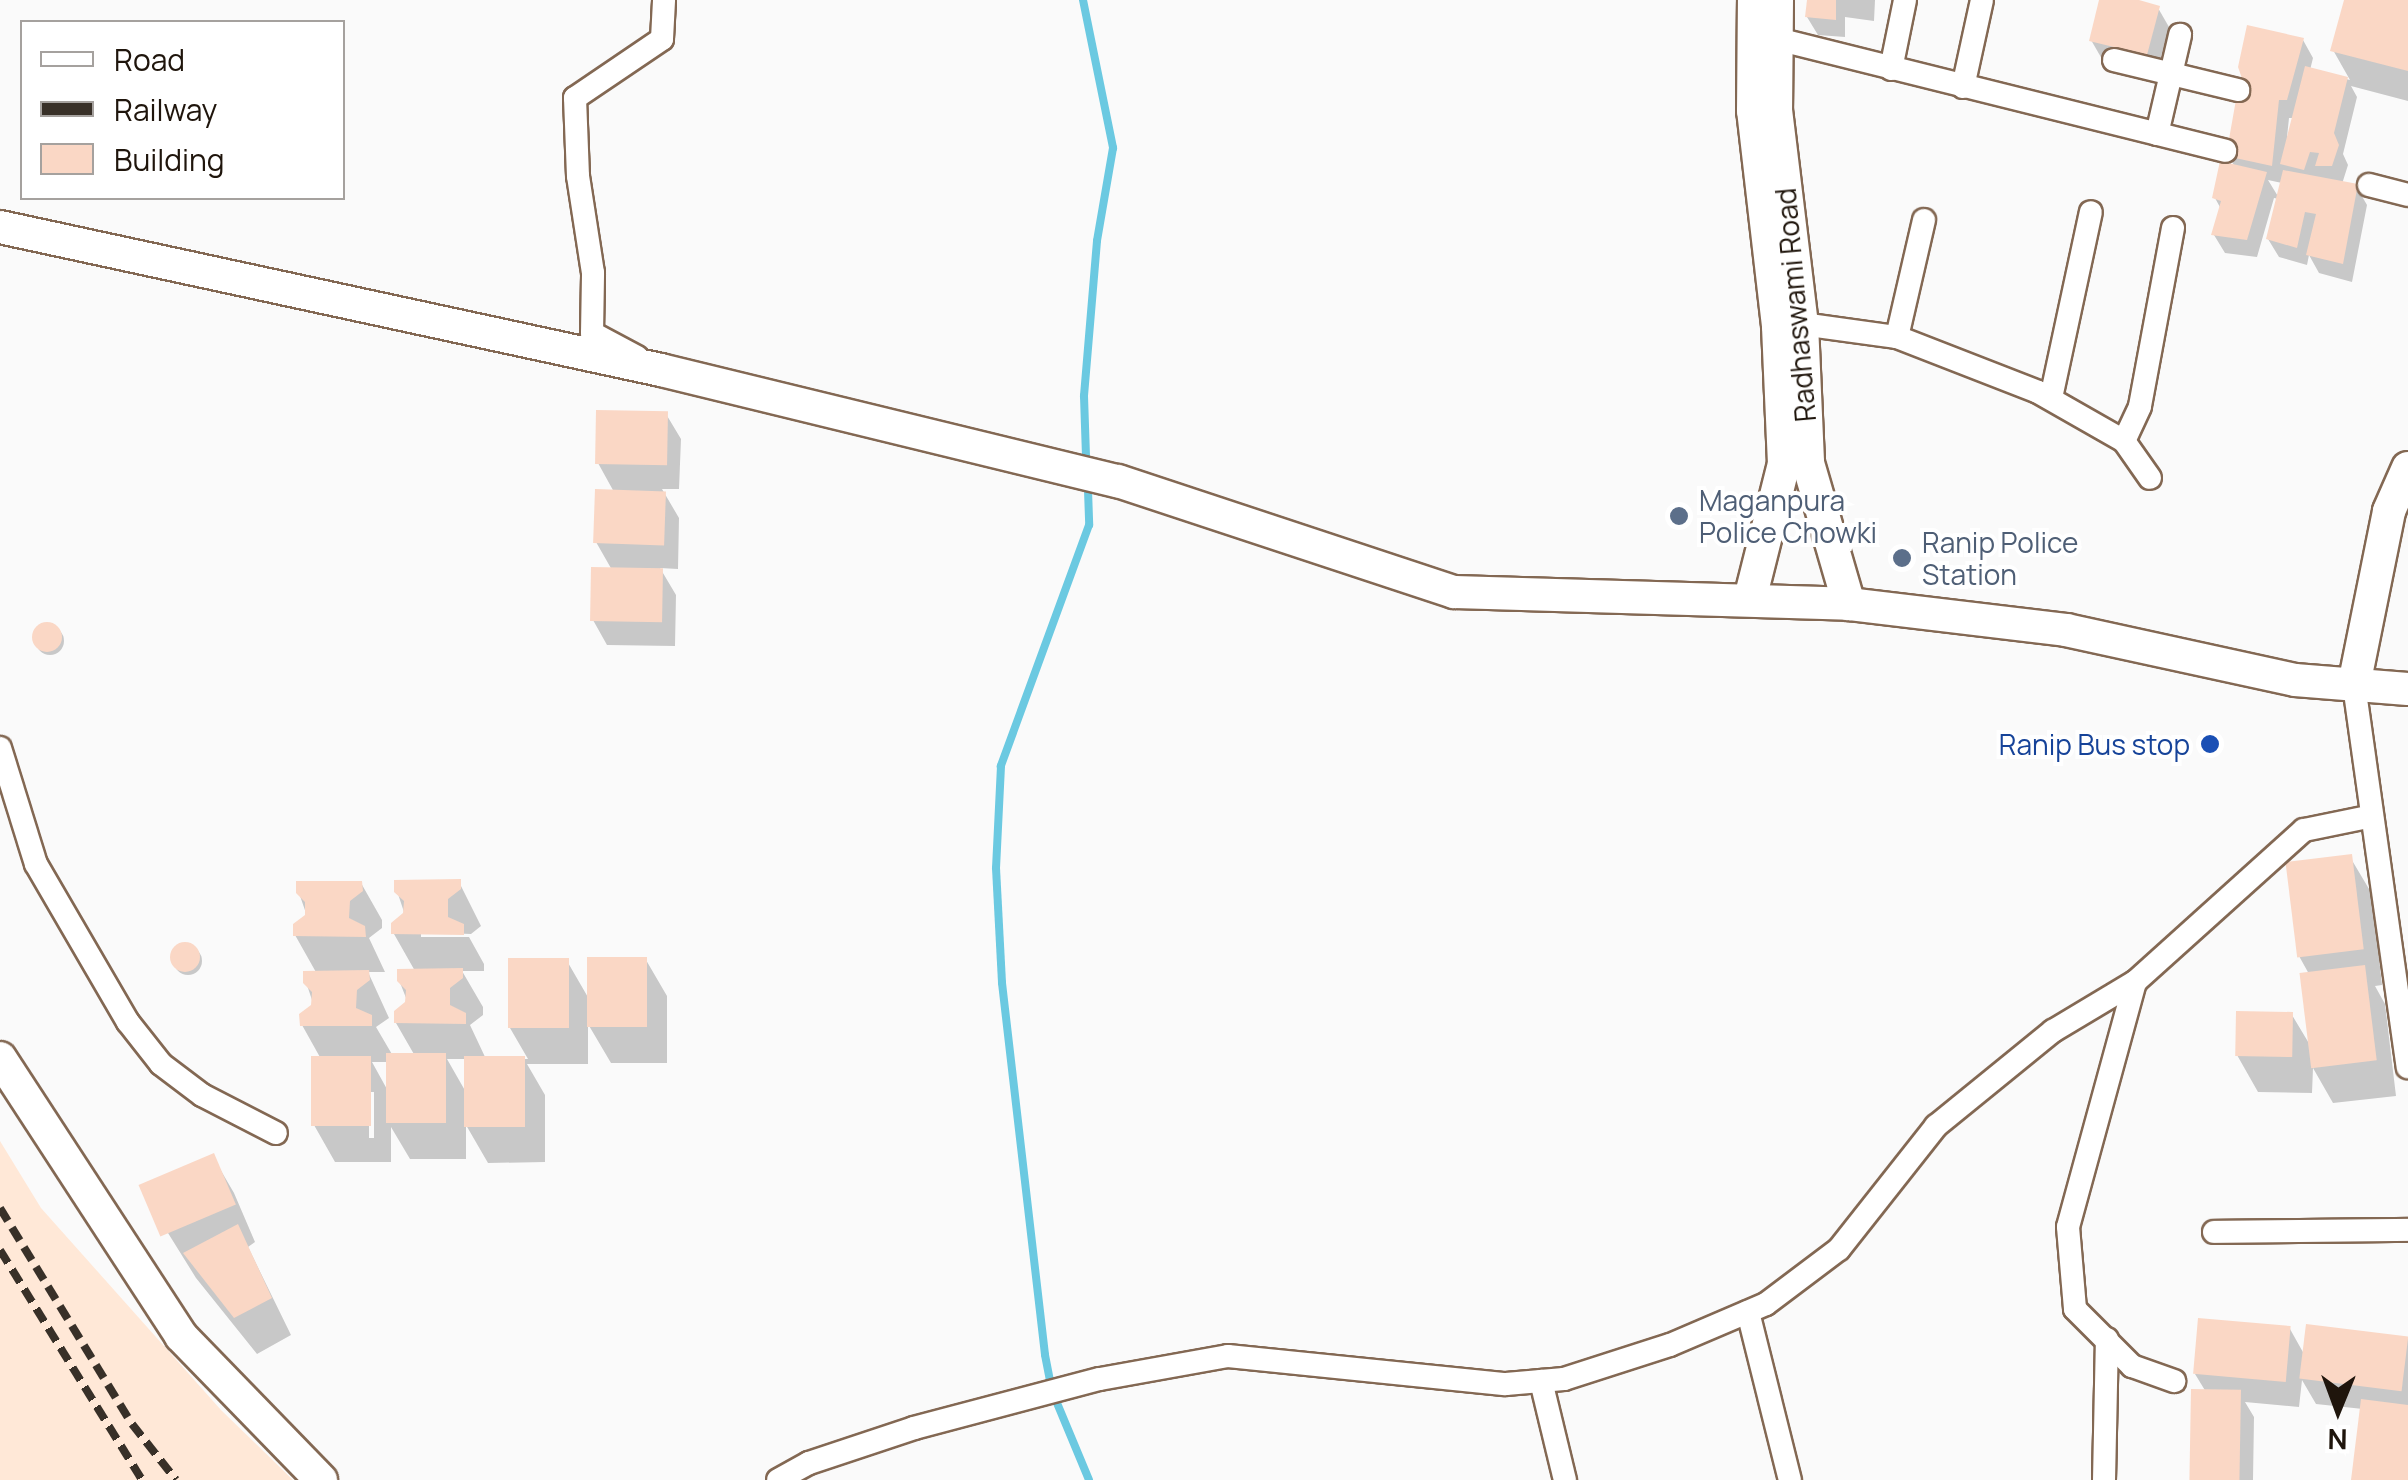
<!DOCTYPE html>
<html>
<head>
<meta charset="utf-8">
<style>
  body { margin:0 }
  #map { position:relative; width:2408px; height:1480px; overflow:hidden; background:#fafafa; font-family:Manrope,sans-serif }
  div>[style] { position:absolute }
  [style*='--x'] { left:calc(var(--x)*1px); top:calc(var(--y)*1px); width:calc(var(--w)*1px); rotate:calc(var(--a)*1deg) }
  .built>* { inset:0; background:#ffe8d7 }
  .shadow>* { inset:0; background:#0003 }
  .round { border-radius:50% }
  .stream>* { height:8px; margin:-4px; padding:0 4px; transform-origin:4px; border-radius:4px; background:#6bc9e1 }
  .building>* { inset:0; background:#fad7c5; transform-origin:0 0 }
  .roads { filter:drop-shadow(2px 0 #836853) drop-shadow(-2px 0 #836853) drop-shadow(0 2px #836853) drop-shadow(0 -2px #836853) }
  .street>* { height:22px; margin:-11px; padding:0 11px; transform-origin:11px; border-radius:11px; background:#fff }
  .secondary>* { height:32px; margin:-16px; padding:0 16px; transform-origin:16px; border-radius:16px; background:#fff }
  .rail>* { height:8px; margin-top:-4px; transform-origin:0; background:repeating-linear-gradient(90deg,#383028 0 15px,transparent 0 23px) }
  .dots>* { width:28px; height:28px; translate:-50% -50%; box-sizing:border-box; border:5px solid #fff; border-radius:50% }
  span { translate:-50% -50%; white-space:nowrap; text-align:center; line-height:1.15; -webkit-text-stroke:8px #fff; paint-order:stroke }
  .street-label { font-size:28px; color:#1f150c }
  .service-label { font-size:28px; color:#4e5e75 }
  .left { translate:0 -50%; text-align:left }
  .transit-label { font-size:28px; color:#164399 }
  .right { translate:-100% -50%; text-align:right }
  .legend { position:absolute; left:20px; top:20px; width:325px; height:180px; box-sizing:border-box; background:#fff; border:2px solid #a5a19e; margin:0; padding:12px 18px; list-style:none; font-size:30px; color:#1f150c }
  .legend li { display:flex; align-items:center; gap:20px; height:50px }
  .legend b { width:50px; border:2px solid #a5a19e }
  .north { position:absolute; left:2288px; top:1360px; width:100px; height:100px; -webkit-text-stroke:8px #fff; paint-order:stroke; rotate:181deg; font-size:28px; font-weight:700; line-height:40px; text-align:center; color:#1f150c }
  .north::after { content:''; display:block; margin:auto; width:35px; height:45px; background:#1f150c; clip-path:polygon(50% 0,100% 100%,50% 72%,0 100%) }
</style>
</head>
<body>
<div id="map">
  <div class="built">
    <div style="clip-path:polygon(0 1141px,41px 1208px,221px 1410px,293px 1480px,0 1480px)"></div>
  </div>
  <div class="shadow">
    <div style="clip-path:polygon(1809px 0,1875px 0,1874px 21px,1845px 17px,1845px 37px,1818px 35px,1807px 17px)"></div>
    <div style="clip-path:polygon(2102px 0,2130px 0,2158px 8px,2169px 27px,2157px 72px,2102px 59px,2091px 40px)"></div>
    <div style="clip-path:polygon(evenodd,2346px 0,2408px 0,2408px 101px,2351px 86px,2357px 97px,2343px 154px,2348px 165px,2342px 184px,2356px 186px,2367px 205px,2352px 282px,2319px 273px,2309px 255px,2307px 265px,2279px 257px,2268px 239px,2279px 199px,2274px 198px,2257px 257px,2225px 253px,2214px 235px,2221px 209px,2215px 198px,2235px 167px,2228px 155px,2303px 40px,2313px 58px,2310px 70px,2350px 80px,2333px 50px,2346px 0,2289px 118px,2295px 118px,2290px 137px,2287px 137px,2289px 118px,2346px 0,2268px 180px,2282px 183px,2279px 198px,2268px 180px)"></div>
    <div style="clip-path:polygon(666px 414px,681px 439px,679px 489px,662px 489px,679px 518px,678px 569px,660px 568px,676px 595px,675px 646px,607px 645px,593px 620px,612px 570px,596px 542px,614px 492px,598px 463px)"></div>
    <div class="round" style="left:36px;top:627px;width:28px;height:28px"></div>
    <div style="clip-path:polygon(2350px 857px,2372px 894px,2382px 985px,2375px 986px,2385px 1004px,2396px 1096px,2333px 1103px,2313px 1068px,2312px 1093px,2258px 1092px,2237px 1055px,2292px 1015px,2310px 1045px,2309px 974px,2299px 956px)"></div>
    <div style="clip-path:polygon(evenodd,459px 882px,481px 926px,471px 934px,421px 932px,421px 937px,469px 937px,484px 964px,484px 971px,462px 971px,483px 1007px,483px 1015px,470px 1025px,486px 1059px,528px 1059px,510px 1028px,567px 961px,589px 999px,646px 960px,667px 996px,667px 1063px,611px 1063px,588px 1024px,588px 1064px,527px 1064px,545px 1095px,545px 1162px,488px 1163px,466px 1125px,466px 1159px,410px 1159px,391px 1127px,391px 1162px,335px 1162px,314px 1125px,321px 1059px,302px 1025px,314px 1006px,306px 982px,317px 974px,295px 935px,307px 916px,299px 893px,361px 883px,382px 920px,382px 928px,369px 938px,385px 972px,368px 972px,389px 1018px,376px 1027px,393px 1056px,415px 1056px,396px 1023px,408px 1003px,399px 980px,415px 971px,394px 934px,405px 915px,397px 891px,459px 882px,447px 1059px,467px 1059px,467px 1094px,447px 1059px,459px 882px,372px 1062px,388px 1062px,388px 1091px,372px 1062px,459px 882px,369px 1092px,374px 1092px,374px 1138px,369px 1138px,369px 1092px)"></div>
    <div class="round" style="left:174px;top:947px;width:28px;height:28px"></div>
    <div style="clip-path:polygon(213px 1157px,234px 1193px,255px 1242px,248px 1247px,291px 1335px,257px 1354px,196px 1278px,168px 1233px)"></div>
    <div style="clip-path:polygon(2290px 1329px,2304px 1354px,2408px 1338px,2408px 1480px,2354px 1480px,2363px 1409px,2316px 1404px,2302px 1380px,2299px 1407px,2245px 1402px,2254px 1417px,2253px 1480px,2192px 1480px,2206px 1392px,2195px 1374px)"></div>
  </div>
  <div class="stream">
    <div style="--x:1083;--y:0;--w:151;--a:78.5"></div>
    <div style="--x:1113;--y:148;--w:94;--a:99.8"></div>
    <div style="--x:1097;--y:241;--w:156;--a:94.8"></div>
    <div style="--x:1084;--y:396;--w:60;--a:88.1"></div>
    <div style="--x:1088;--y:490;--w:35;--a:88"></div>
    <div style="--x:1089;--y:525;--w:257;--a:110.1"></div>
    <div style="--x:1001;--y:766;--w:102;--a:92.8"></div>
    <div style="--x:996;--y:868;--w:115;--a:87"></div>
    <div style="--x:1002;--y:983;--w:374;--a:83.4"></div>
    <div style="--x:1045;--y:1355;--w:37;--a:79"></div>
    <div style="--x:1052;--y:1391;--w:96;--a:67.4"></div>
  </div>
  <div class="building">
    <div style="clip-path:polygon(1807px 0,1836px 0,1836px 20px,1805px 17px)"></div>
    <div style="clip-path:polygon(2099px 0,2139px 0,2160px 6px,2147px 55px,2089px 41px)"></div>
    <div style="clip-path:polygon(2344px 0,2408px 0,2408px 71px,2330px 51px)"></div>
    <div style="clip-path:polygon(2247px 25px,2304px 38px,2287px 100px,2279px 100px,2272px 166px,2226px 156px,2237px 94px,2246px 90px,2238px 67px)"></div>
    <div style="clip-path:polygon(2305px 66px,2348px 77px,2334px 133px,2339px 145px,2332px 166px,2315px 166px,2319px 153px,2310px 152px,2304px 170px,2280px 164px)"></div>
    <div style="clip-path:polygon(2220px 161px,2267px 172px,2247px 240px,2211px 235px,2221px 201px,2212px 198px)"></div>
    <div style="clip-path:polygon(2283px 170px,2358px 184px,2343px 264px,2306px 255px,2316px 214px,2305px 212px,2297px 248px,2266px 239px)"></div>
    <div style="left:596px;top:410px;width:72px;height:54px;rotate:1deg"></div>
    <div style="left:595px;top:489px;width:71px;height:54px;rotate:2deg"></div>
    <div style="left:591px;top:567px;width:72px;height:54px;rotate:1deg"></div>
    <div class="round" style="left:32px;top:622px;width:30px;height:30px"></div>
    <div style="left:2352px;top:854px;width:96px;height:67px;rotate:83deg"></div>
    <div style="clip-path:polygon(461px 879px,461px 889px,448px 899px,448px 917px,464px 924px,464px 935px,391px 934px,391px 923px,403px 913px,404px 901px,394px 892px,394px 880px)"></div>
    <div style="clip-path:polygon(296px 881px,362px 881px,363px 891px,350px 901px,349px 918px,365px 926px,366px 937px,293px 936px,293px 924px,305px 915px,305px 902px,296px 893px)"></div>
    <div class="round" style="left:170px;top:942px;width:30px;height:30px"></div>
    <div style="left:587px;top:957px;width:60px;height:70px"></div>
    <div style="left:508px;top:958px;width:61px;height:70px"></div>
    <div style="left:2365px;top:965px;width:96px;height:66px;rotate:83deg"></div>
    <div style="clip-path:polygon(463px 968px,463px 978px,450px 988px,450px 1005px,466px 1013px,466px 1024px,394px 1023px,394px 1011px,405px 1002px,406px 990px,397px 981px,397px 969px)"></div>
    <div style="clip-path:polygon(369px 970px,370px 980px,357px 990px,356px 1008px,372px 1015px,372px 1026px,300px 1026px,299px 1014px,311px 1005px,312px 992px,303px 983px,303px 971px)"></div>
    <div style="left:2236px;top:1011px;width:57px;height:45px;rotate:1deg"></div>
    <div style="left:386px;top:1053px;width:60px;height:70px"></div>
    <div style="left:311px;top:1056px;width:60px;height:70px"></div>
    <div style="left:464px;top:1056px;width:61px;height:71px"></div>
    <div style="left:214px;top:1153px;width:56px;height:82px;rotate:67deg"></div>
    <div style="clip-path:polygon(238px 1224px,272px 1298px,234px 1318px,183px 1253px)"></div>
    <div style="left:2198px;top:1318px;width:93px;height:56px;rotate:5deg"></div>
    <div style="left:2306px;top:1324px;width:103px;height:55px;rotate:7deg"></div>
    <div style="left:2191px;top:1389px;width:50px;height:91px;rotate:1deg"></div>
    <div style="clip-path:polygon(2361px 1399px,2408px 1405px,2408px 1480px,2351px 1480px)"></div>
  </div>
  <div class="roads">
    <div class="street">
      <div style="--x:1777;--y:39;--w:462;--a:14"></div>
      <div style="--x:2114;--y:60;--w:128;--a:13.6"></div>
      <div style="--x:1891;--y:69;--w:70;--a:-78.5"></div>
      <div style="--x:1963;--y:87;--w:89;--a:-77.7"></div>
      <div style="--x:2157;--y:134;--w:102;--a:-76.9"></div>
      <div style="--x:2369;--y:185;--w:40;--a:14.4"></div>
      <div style="--x:1802;--y:324;--w:96;--a:7.8"></div>
      <div style="--x:1897;--y:337;--w:151;--a:21.3"></div>
      <div style="--x:2038;--y:392;--w:99;--a:29.7"></div>
      <div style="--x:2124;--y:441;--w:45;--a:54.9"></div>
      <div style="--x:1897;--y:337;--w:120;--a:-77"></div>
      <div style="--x:637;--y:357;--w:51;--a:-151.9"></div>
      <div style="--x:592;--y:333;--w:60;--a:-89"></div>
      <div style="--x:593;--y:273;--w:98;--a:-98.8"></div>
      <div style="--x:578;--y:176;--w:78;--a:-92.2"></div>
      <div style="--x:575;--y:98;--w:105;--a:-34.1"></div>
      <div style="--x:662;--y:39;--w:39;--a:-87"></div>
      <div style="--x:2051;--y:398;--w:190;--a:-77.9"></div>
      <div style="--x:2124;--y:441;--w:38;--a:-65"></div>
      <div style="--x:2140;--y:406;--w:181;--a:-79.5"></div>
      <div style="--x:2354;--y:685;--w:386;--a:82"></div>
      <div style="--x:0;--y:748;--w:121;--a:72.8"></div>
      <div style="--x:36;--y:864;--w:183;--a:59.8"></div>
      <div style="--x:128;--y:1022;--w:53;--a:51.8"></div>
      <div style="--x:161;--y:1064;--w:51;--a:37.1"></div>
      <div style="--x:202;--y:1095;--w:83;--a:27.2"></div>
      <div style="--x:2135;--y:982;--w:254;--a:105.3"></div>
      <div style="--x:2068;--y:1227;--w:82;--a:85.1"></div>
      <div style="--x:2075;--y:1309;--w:81;--a:45"></div>
      <div style="--x:2132;--y:1366;--w:45;--a:19.7"></div>
      <div style="--x:2214;--y:1232;--w:194;--a:-0.6"></div>
      <div style="--x:1748;--y:1312;--w:173;--a:76"></div>
      <div style="--x:1541;--y:1381;--w:102;--a:76.4"></div>
      <div style="--x:778;--y:1480;--w:35;--a:-29"></div>
      <div style="--x:809;--y:1463;--w:111;--a:-18.4"></div>
      <div style="--x:914;--y:1428;--w:192;--a:-14.8"></div>
      <div style="--x:1100;--y:1379;--w:130;--a:-10.2"></div>
      <div style="--x:1228;--y:1356;--w:279;--a:5.8"></div>
      <div style="--x:1506;--y:1384;--w:58;--a:-4.9"></div>
      <div style="--x:1564;--y:1379;--w:111;--a:-17.8"></div>
      <div style="--x:1670;--y:1345;--w:104;--a:-23.1"></div>
      <div style="--x:1766;--y:1304;--w:91;--a:-37"></div>
      <div style="--x:1839;--y:1249;--w:157;--a:-51.7"></div>
      <div style="--x:1936;--y:1126;--w:151;--a:-39.1"></div>
      <div style="--x:2053;--y:1031;--w:96;--a:-30.9"></div>
      <div style="--x:2135;--y:982;--w:227;--a:-42"></div>
      <div style="--x:2304;--y:830;--w:69;--a:-11.6"></div>
      <div style="--x:2104;--y:1480;--w:141;--a:-88.8"></div>
    </div>
    <div class="secondary">
      <div style="--x:1777;--y:0;--w:110;--a:90.5"></div>
      <div style="--x:1776;--y:110;--w:216;--a:83.1"></div>
      <div style="--x:1802;--y:324;--w:139;--a:87.5"></div>
      <div style="--x:1808;--y:463;--w:147;--a:73.8"></div>
      <div style="--x:0;--y:227;--w:676;--a:12.21"></div>
      <div style="--x:661;--y:370;--w:470;--a:13.7"></div>
      <div style="--x:1118;--y:481;--w:354;--a:18.3"></div>
      <div style="--x:1454;--y:592;--w:395;--a:1.7"></div>
      <div style="--x:1849;--y:604;--w:219;--a:6.8"></div>
      <div style="--x:2066;--y:630;--w:234;--a:12.3"></div>
      <div style="--x:2295;--y:680;--w:113;--a:4.6"></div>
      <div style="--x:1750;--y:599;--w:139;--a:-75.9"></div>
      <div style="--x:1784;--y:464;--w:138;--a:-92.5"></div>
      <div style="--x:1778;--y:326;--w:216;--a:-96.6"></div>
      <div style="--x:1753;--y:111;--w:111;--a:-89.5"></div>
      <div style="--x:2354;--y:685;--w:177;--a:-78.6"></div>
      <div style="--x:2389;--y:511;--w:47;--a:-66.2"></div>
      <div style="--x:0;--y:1058;--w:332;--a:56.9"></div>
      <div style="--x:181;--y:1336;--w:201;--a:45.8"></div>
    </div>
  </div>
  <div class="rail">
    <div style="--x:0;--y:1208;--w:253;--a:58.6"></div>
    <div style="--x:132;--y:1424;--w:71;--a:51.8"></div>
    <div style="--x:0;--y:1250;--w:270;--a:58.3"></div>
  </div>
  <div class="dots">
    <div style="left:1679px;top:516px;background:#5c6f8a"></div>
    <div style="left:1902px;top:558px;background:#5c6f8a"></div>
    <div style="left:2210px;top:744px;background:#1a4fb4"></div>
  </div>
  <div class="street-label">
    <span style="left:1795px;top:305px;rotate:-95deg">Radhaswami Road</span>
  </div>
  <div class="service-label">
    <span class="left" style="left:1699px;top:516px">Maganpura<br>Police Chowki</span>
    <span class="left" style="left:1922px;top:558px">Ranip Police<br>Station</span>
  </div>
  <div class="transit-label">
    <span class="right" style="left:2190px;top:744px">Ranip Bus stop</span>
  </div>
  <ul class="legend">
  <li><b style="height:12px;background:#fff"></b>Road</li>
  <li><b style="height:12px;background:#383028"></b>Railway</li>
  <li><b style="height:28px;background:#fad7c5"></b>Building</li>
  </ul>
  <div class="north">N</div>
</div>
</body>
</html>
